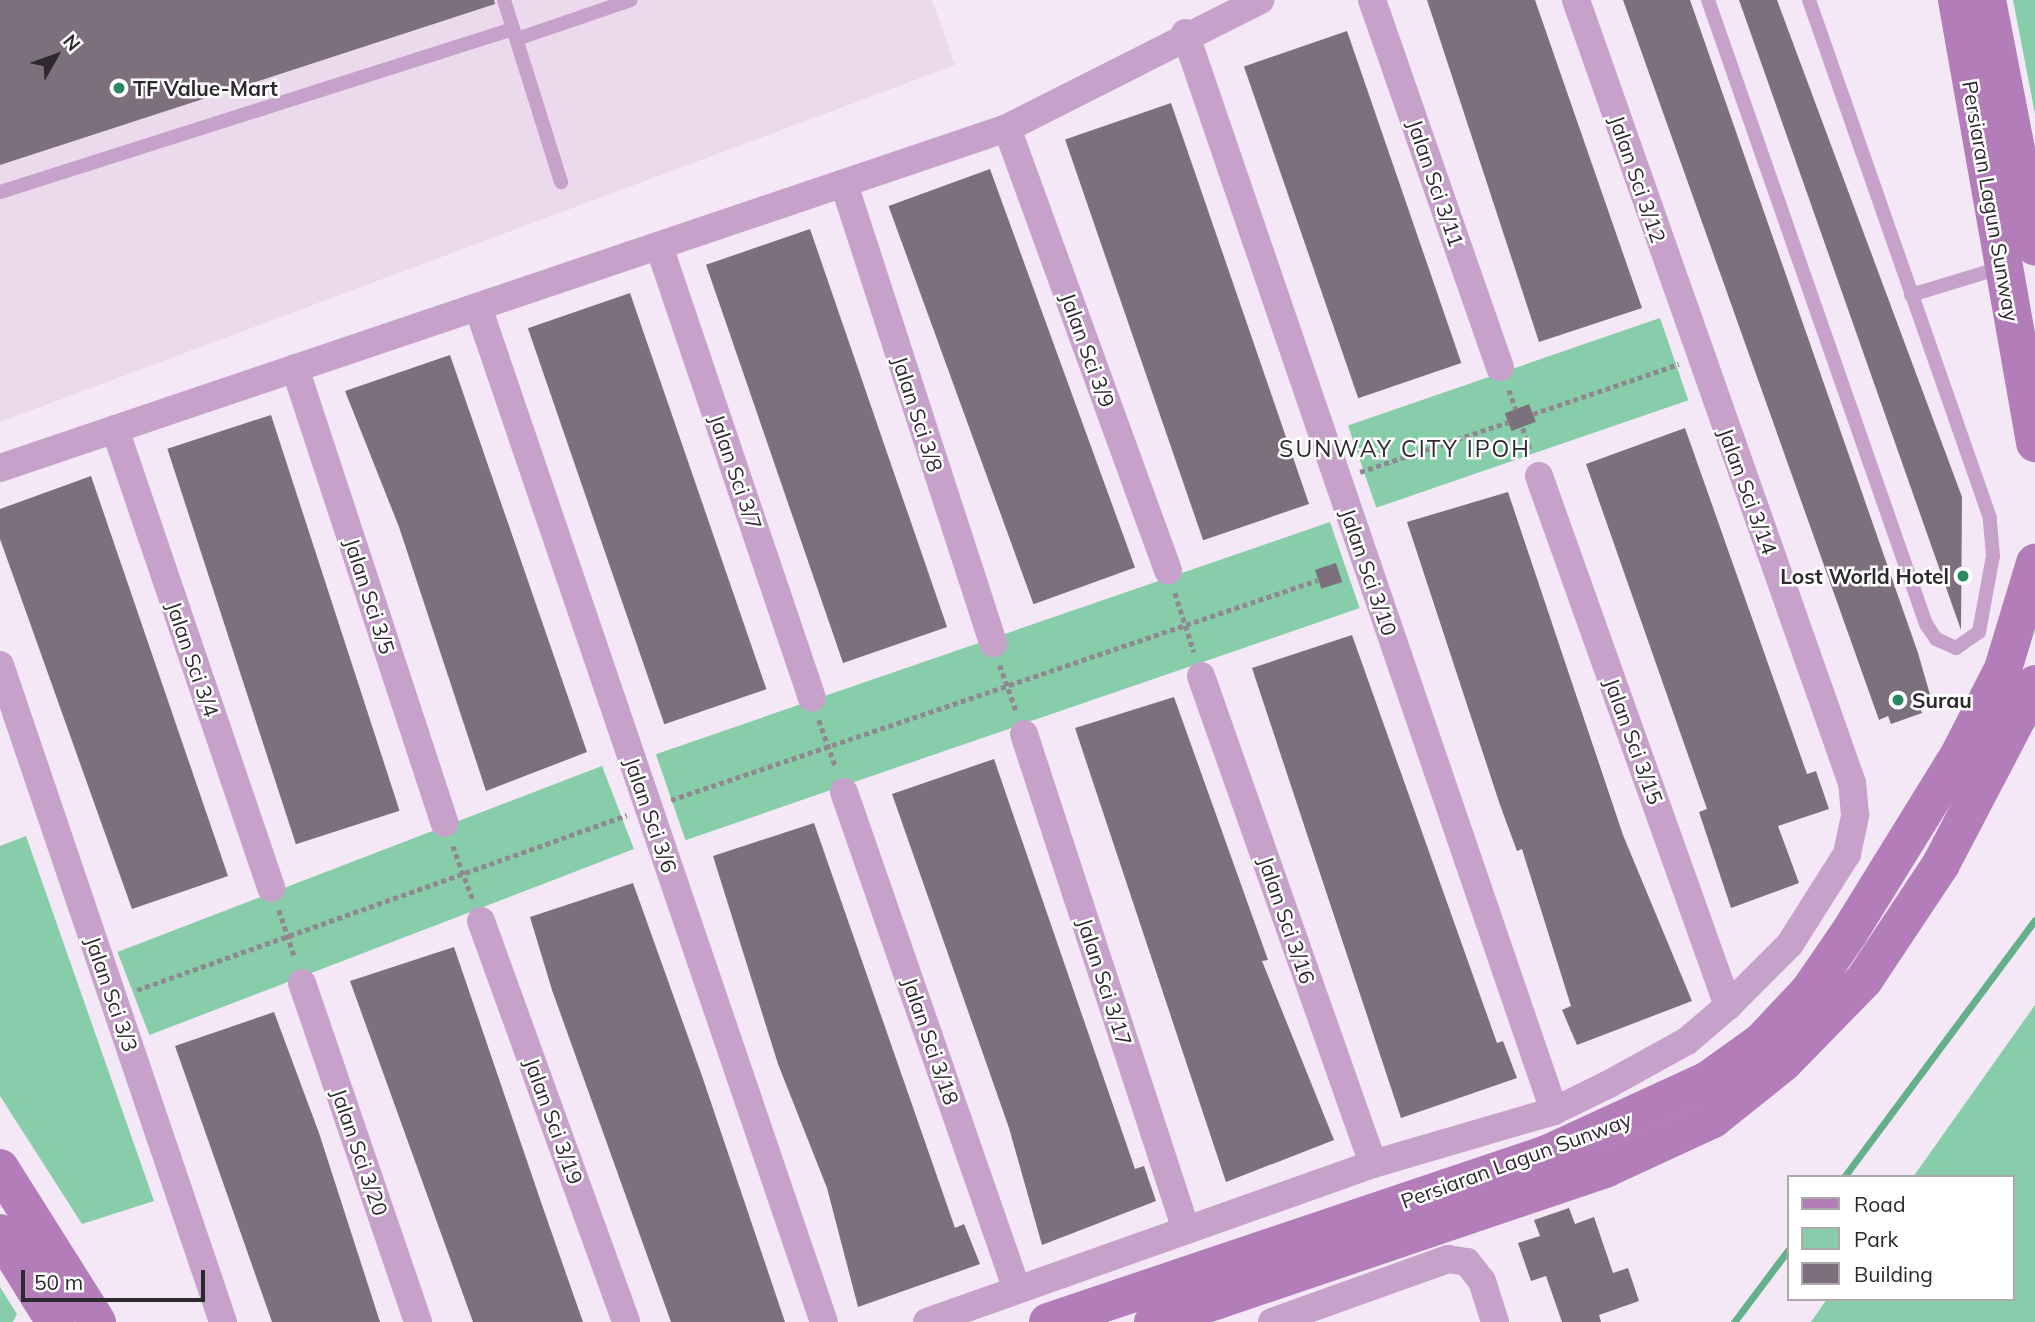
<!DOCTYPE html>
<html>
<head>
<meta charset="utf-8">
<style>
  body { margin:0 }
  #map { position:relative; width:2035px; height:1322px; overflow:hidden; background:#f4e8f6; font-family:Mulish,sans-serif }
  div>[style] { position:absolute }
  [style*='--x'] { left:calc(var(--x)*1px); top:calc(var(--y)*1px); width:calc(var(--w)*1px); rotate:calc(var(--a)*1deg) }
  .built>* { inset:0; background:#ebd9ec }
  .green>* { inset:0; background:#87cdaa; transform-origin:0 0 }
  .stream>* { height:7px; margin:-3.5px; padding:0 3.5px; transform-origin:3.5px; border-radius:3.5px; background:#65b08b }
  .building>* { inset:0; background:#7b707c; transform-origin:0 0 }
  .path>* { height:4.5px; margin-top:-2.25px; transform-origin:0; background:repeating-linear-gradient(90deg,#908891 0 5px,transparent 0 8.5px) }
  .lane>* { height:14px; margin:-7px; padding:0 7px; transform-origin:7px; border-radius:7px; background:#c6a2ca }
  .street>* { height:28px; margin:-14px; padding:0 14px; transform-origin:14px; border-radius:14px; background:#c6a2ca }
  .secondary>* { height:38px; margin:-19px; padding:0 19px; transform-origin:19px; border-radius:19px; background:#b27db9 }
  .dots>* { width:19px; height:19px; translate:-50% -50%; box-sizing:border-box; border:4px solid #fff; border-radius:50% }
  span { translate:-50% -50%; white-space:nowrap; text-align:center; line-height:1.15; -webkit-text-stroke:5px #fff; paint-order:stroke }
  .poi-label { font-size:21px; color:#2d292e; font-weight:700 }
  .left { translate:0 -50%; text-align:left }
  .right { translate:-100% -50%; text-align:right }
  .street-label { font-size:21px; color:#2d292e }
  .neighbourhood-label { font-size:23px; color:#2d292e; letter-spacing:2px }
  .legend { position:absolute; left:1787px; top:1175px; width:228px; height:126px; box-sizing:border-box; background:#fff; border:2px solid #aba9ab; margin:0; padding:9px 12px; list-style:none; font-size:21px; color:#2d292e }
  .legend li { display:flex; align-items:center; gap:14px; height:35px }
  .legend b { width:35px; border:2px solid #aba9ab }
  .north { position:absolute; left:21px; top:21px; width:70px; height:70px; -webkit-text-stroke:5px #fff; paint-order:stroke; rotate:50deg; font-size:19px; font-weight:700; line-height:28px; text-align:center; color:#2d292e }
  .north::after { content:''; display:block; margin:auto; width:24px; height:32px; background:#2d292e; clip-path:polygon(50% 0,100% 100%,50% 72%,0 100%) }
  .scale { position:absolute; left:21px; top:1270px; width:184px; height:32px; box-sizing:border-box; border:4px solid #2d292e; border-top:0; padding-left:9px; font-size:21px; line-height:24px; white-space:nowrap; color:#2d292e; -webkit-text-stroke:5px #fff; paint-order:stroke }
</style>
</head>
<body>
<div id="map">
  <div class="built">
    <div style="clip-path:polygon(0 0,932px 0,955px 65px,0 422px)"></div>
  </div>
  <div class="green">
    <div style="clip-path:polygon(2013px 0,2035px 0,2035px 114px)"></div>
    <div style="left:1660px;top:318px;width:87px;height:330px;rotate:71deg"></div>
    <div style="left:1330px;top:522px;width:91px;height:713px;rotate:71deg"></div>
    <div style="left:602px;top:766px;width:89px;height:519px;rotate:69deg"></div>
    <div style="clip-path:polygon(26px 836px,154px 1201px,82px 1224px,0 1096px,0 846px)"></div>
    <div style="clip-path:polygon(2035px 1005px,2035px 1322px,1811px 1322px,1827px 1299px,2012px 1299px,2012px 1177px,1913px 1177px)"></div>
    <div style="clip-path:polygon(0 1287px,17px 1314px,13px 1322px,0 1322px)"></div>
  </div>
  <div class="stream">
    <div style="--x:1844;--y:1177;--w:320;--a:-53.4"></div>
    <div style="--x:1734;--y:1322;--w:90;--a:-53.1"></div>
  </div>
  <div class="building">
    <div style="clip-path:polygon(0 0,494px 0,495px 4px,0 165px)"></div>
    <div style="clip-path:polygon(1427px 0,1535px 0,1642px 308px,1539px 342px)"></div>
    <div style="clip-path:polygon(1623px 0,1690px 0,1918px 653px,1931px 698px,1918px 702px,1922px 713px,1891px 724px,1888px 716px,1879px 720px)"></div>
    <div style="clip-path:polygon(1739px 0,1777px 0,1962px 497px,1961px 630px)"></div>
    <div style="left:1347px;top:31px;width:351px;height:109px;rotate:71deg"></div>
    <div style="left:1171px;top:103px;width:424px;height:112px;rotate:71deg"></div>
    <div style="left:990px;top:169px;width:424px;height:108px;rotate:70deg"></div>
    <div style="left:810px;top:229px;width:421px;height:110px;rotate:71deg"></div>
    <div style="left:630px;top:293px;width:419px;height:108px;rotate:71deg"></div>
    <div style="clip-path:polygon(450px 355px,587px 752px,486px 791px,399px 527px,345px 391px)"></div>
    <div style="left:1529px;top:404px;width:19px;height:26px;rotate:69deg"></div>
    <div style="left:271px;top:415px;width:416px;height:109px;rotate:72deg"></div>
    <div style="clip-path:polygon(1685px 428px,1807px 774px,1816px 771px,1829px 809px,1778px 826px,1799px 883px,1731px 908px,1699px 812px,1707px 809px,1586px 464px)"></div>
    <div style="clip-path:polygon(91px 476px,228px 876px,132px 909px,0 539px,0 509px)"></div>
    <div style="clip-path:polygon(1508px 492px,1623px 835px,1692px 1001px,1577px 1045px,1562px 1010px,1571px 1006px,1522px 849px,1517px 851px,1500px 805px,1407px 522px)"></div>
    <div style="left:1336px;top:563px;width:20px;height:22px;rotate:72deg"></div>
    <div style="clip-path:polygon(1352px 635px,1497px 1043px,1503px 1041px,1517px 1078px,1401px 1118px,1252px 668px)"></div>
    <div style="clip-path:polygon(1174px 697px,1268px 960px,1262px 961px,1334px 1140px,1226px 1182px,1075px 728px)"></div>
    <div style="clip-path:polygon(994px 759px,1135px 1169px,1144px 1166px,1156px 1201px,1042px 1245px,1009px 1128px,892px 794px)"></div>
    <div style="clip-path:polygon(814px 823px,955px 1228px,964px 1224px,980px 1264px,858px 1307px,827px 1188px,778px 1064px,713px 856px)"></div>
    <div style="clip-path:polygon(633px 883px,701px 1073px,785px 1322px,671px 1322px,552px 990px,530px 917px)"></div>
    <div style="clip-path:polygon(454px 947px,542px 1205px,583px 1322px,473px 1322px,350px 981px)"></div>
    <div style="clip-path:polygon(274px 1012px,319px 1133px,380px 1322px,272px 1322px,175px 1046px)"></div>
    <div style="clip-path:polygon(1569px 1208px,1575px 1224px,1594px 1217px,1613px 1273px,1628px 1268px,1639px 1301px,1599px 1315px,1601px 1322px,1562px 1322px,1546px 1276px,1531px 1281px,1518px 1243px,1540px 1236px,1534px 1220px)"></div>
  </div>
  <div class="path">
    <div style="--x:1509;--y:390;--w:20;--a:70"></div>
    <div style="--x:1533;--y:414;--w:154;--a:-18.9"></div>
    <div style="--x:1523;--y:428;--w:25;--a:72"></div>
    <div style="--x:1360;--y:472;--w:157;--a:-18.6"></div>
    <div style="--x:1175;--y:593;--w:62;--a:72.1"></div>
    <div style="--x:1000;--y:665;--w:51;--a:70.5"></div>
    <div style="--x:819;--y:720;--w:51;--a:70.5"></div>
    <div style="--x:671;--y:800;--w:683;--a:-18.78"></div>
    <div style="--x:453;--y:846;--w:58;--a:69.7"></div>
    <div style="--x:279;--y:910;--w:51;--a:71.6"></div>
    <div style="--x:137;--y:990;--w:520;--a:-19.65"></div>
  </div>
  <div class="lane">
    <div style="--x:504;--y:0;--w:191;--a:72.6"></div>
    <div style="--x:1708;--y:0;--w:661;--a:70.74"></div>
    <div style="--x:1926;--y:624;--w:18;--a:56"></div>
    <div style="--x:1936;--y:639;--w:22;--a:24"></div>
    <div style="--x:1956;--y:648;--w:28;--a:-35"></div>
    <div style="--x:1979;--y:632;--w:77;--a:-79.6"></div>
    <div style="--x:1993;--y:556;--w:38;--a:-95"></div>
    <div style="--x:1990;--y:518;--w:549;--a:-109.26"></div>
    <div style="--x:517;--y:39;--w:120;--a:-18.9"></div>
    <div style="--x:0;--y:192;--w:538;--a:-17.63"></div>
    <div style="--x:1911;--y:295;--w:96;--a:-16.9"></div>
  </div>
  <div class="street">
    <div style="--x:1372;--y:0;--w:389;--a:70.8"></div>
    <div style="--x:1185;--y:33;--w:1139;--a:71.1"></div>
    <div style="--x:1007;--y:128;--w:471;--a:70"></div>
    <div style="--x:844;--y:184;--w:483;--a:72"></div>
    <div style="--x:659;--y:246;--w:477;--a:71.3"></div>
    <div style="--x:478;--y:307;--w:1072;--a:71.18"></div>
    <div style="--x:295;--y:368;--w:479;--a:71.8"></div>
    <div style="--x:115;--y:429;--w:485;--a:71.2"></div>
    <div style="--x:0;--y:468;--w:1063;--a:-18.66"></div>
    <div style="--x:1007;--y:128;--w:284;--a:-26.8"></div>
    <div style="--x:1539;--y:476;--w:563;--a:70.37"></div>
    <div style="--x:0;--y:665;--w:694;--a:71.25"></div>
    <div style="--x:1201;--y:676;--w:517;--a:70.58"></div>
    <div style="--x:1024;--y:734;--w:522;--a:71.91"></div>
    <div style="--x:844;--y:792;--w:527;--a:70.84"></div>
    <div style="--x:481;--y:921;--w:426;--a:70.1"></div>
    <div style="--x:302;--y:983;--w:358;--a:71.1"></div>
    <div style="--x:927;--y:1322;--w:473;--a:-19.5"></div>
    <div style="--x:1373;--y:1164;--w:189;--a:-16.3"></div>
    <div style="--x:1554;--y:1111;--w:61;--a:-26.1"></div>
    <div style="--x:1609;--y:1084;--w:89;--a:-28.9"></div>
    <div style="--x:1687;--y:1041;--w:54;--a:-40.5"></div>
    <div style="--x:1728;--y:1006;--w:88;--a:-45"></div>
    <div style="--x:1790;--y:944;--w:107;--a:-57.7"></div>
    <div style="--x:1847;--y:854;--w:40;--a:-78"></div>
    <div style="--x:1855;--y:815;--w:32;--a:-95"></div>
    <div style="--x:1852;--y:783;--w:830;--a:-109.42"></div>
    <div style="--x:1272;--y:1322;--w:187;--a:-19.7"></div>
    <div style="--x:1448;--y:1259;--w:19;--a:9"></div>
    <div style="--x:1467;--y:1262;--w:24;--a:52"></div>
    <div style="--x:1482;--y:1281;--w:43;--a:72.4"></div>
  </div>
  <div class="secondary">
    <div style="--x:1957;--y:0;--w:450;--a:80"></div>
    <div style="--x:1987;--y:0;--w:251;--a:79"></div>
    <div style="--x:0;--y:1168;--w:182;--a:57.8"></div>
    <div style="--x:0;--y:1233;--w:105;--a:58.3"></div>
    <div style="--x:1048;--y:1322;--w:527;--a:-18.61"></div>
    <div style="--x:1547;--y:1154;--w:177;--a:-24.7"></div>
    <div style="--x:1708;--y:1080;--w:67;--a:-35.8"></div>
    <div style="--x:1762;--y:1041;--w:69;--a:-46.8"></div>
    <div style="--x:1809;--y:991;--w:70;--a:-55.4"></div>
    <div style="--x:1849;--y:933;--w:209;--a:-58.3"></div>
    <div style="--x:1959;--y:755;--w:97;--a:-62.9"></div>
    <div style="--x:2003;--y:669;--w:111;--a:-73.2"></div>
    <div style="--x:1153;--y:1322;--w:479;--a:-18.7"></div>
    <div style="--x:1607;--y:1168;--w:117;--a:-24.8"></div>
    <div style="--x:1713;--y:1119;--w:90;--a:-38.7"></div>
    <div style="--x:1783;--y:1063;--w:116;--a:-45.7"></div>
    <div style="--x:1864;--y:980;--w:139;--a:-56.4"></div>
    <div style="--x:1941;--y:864;--w:203;--a:-62.4"></div>
  </div>
  <div class="dots">
    <div style="left:119px;top:88px;background:#2a8961"></div>
    <div style="left:1963px;top:576px;background:#2a8961"></div>
    <div style="left:1898px;top:700px;background:#2a8961"></div>
  </div>
  <div class="poi-label">
    <span class="left" style="left:133px;top:88px">TF Value-Mart</span>
    <span class="right" style="left:1949px;top:576px">Lost World Hotel</span>
    <span class="left" style="left:1912px;top:700px">Surau</span>
  </div>
  <div class="street-label">
    <span style="left:1638px;top:179px;rotate:71deg">Jalan Sci 3/12</span>
    <span style="left:1436px;top:183px;rotate:71deg">Jalan Sci 3/11</span>
    <span style="left:1991px;top:201px;rotate:80deg">Persiaran Lagun Sunway</span>
    <span style="left:1088px;top:350px;rotate:70deg">Jalan Sci 3/9</span>
    <span style="left:918px;top:414px;rotate:72deg">Jalan Sci 3/8</span>
    <span style="left:736px;top:472px;rotate:71deg">Jalan Sci 3/7</span>
    <span style="left:1748px;top:491px;rotate:70deg">Jalan Sci 3/14</span>
    <span style="left:1369px;top:572px;rotate:71deg">Jalan Sci 3/10</span>
    <span style="left:370px;top:596px;rotate:72deg">Jalan Sci 3/5</span>
    <span style="left:193px;top:659px;rotate:71deg">Jalan Sci 3/4</span>
    <span style="left:1634px;top:741px;rotate:70deg">Jalan Sci 3/15</span>
    <span style="left:651px;top:815px;rotate:71deg">Jalan Sci 3/6</span>
    <span style="left:1287px;top:920px;rotate:71deg">Jalan Sci 3/16</span>
    <span style="left:1105px;top:982px;rotate:72deg">Jalan Sci 3/17</span>
    <span style="left:112px;top:994px;rotate:71deg">Jalan Sci 3/3</span>
    <span style="left:931px;top:1041px;rotate:71deg">Jalan Sci 3/18</span>
    <span style="left:554px;top:1121px;rotate:70deg">Jalan Sci 3/19</span>
    <span style="left:360px;top:1152px;rotate:71deg">Jalan Sci 3/20</span>
    <span style="left:1516px;top:1160px;rotate:-20deg">Persiaran Lagun Sunway</span>
  </div>
  <div class="neighbourhood-label">
    <span style="left:1405px;top:449px">SUNWAY CITY IPOH</span>
  </div>
  <ul class="legend">
  <li><b style="height:9px;background:#b27db9"></b>Road</li>
  <li><b style="height:19px;background:#87cdaa"></b>Park</li>
  <li><b style="height:19px;background:#7b707c"></b>Building</li>
  </ul>
  <div class="north">N</div>
  <div class="scale">50 m</div>
</div>
</body>
</html>
